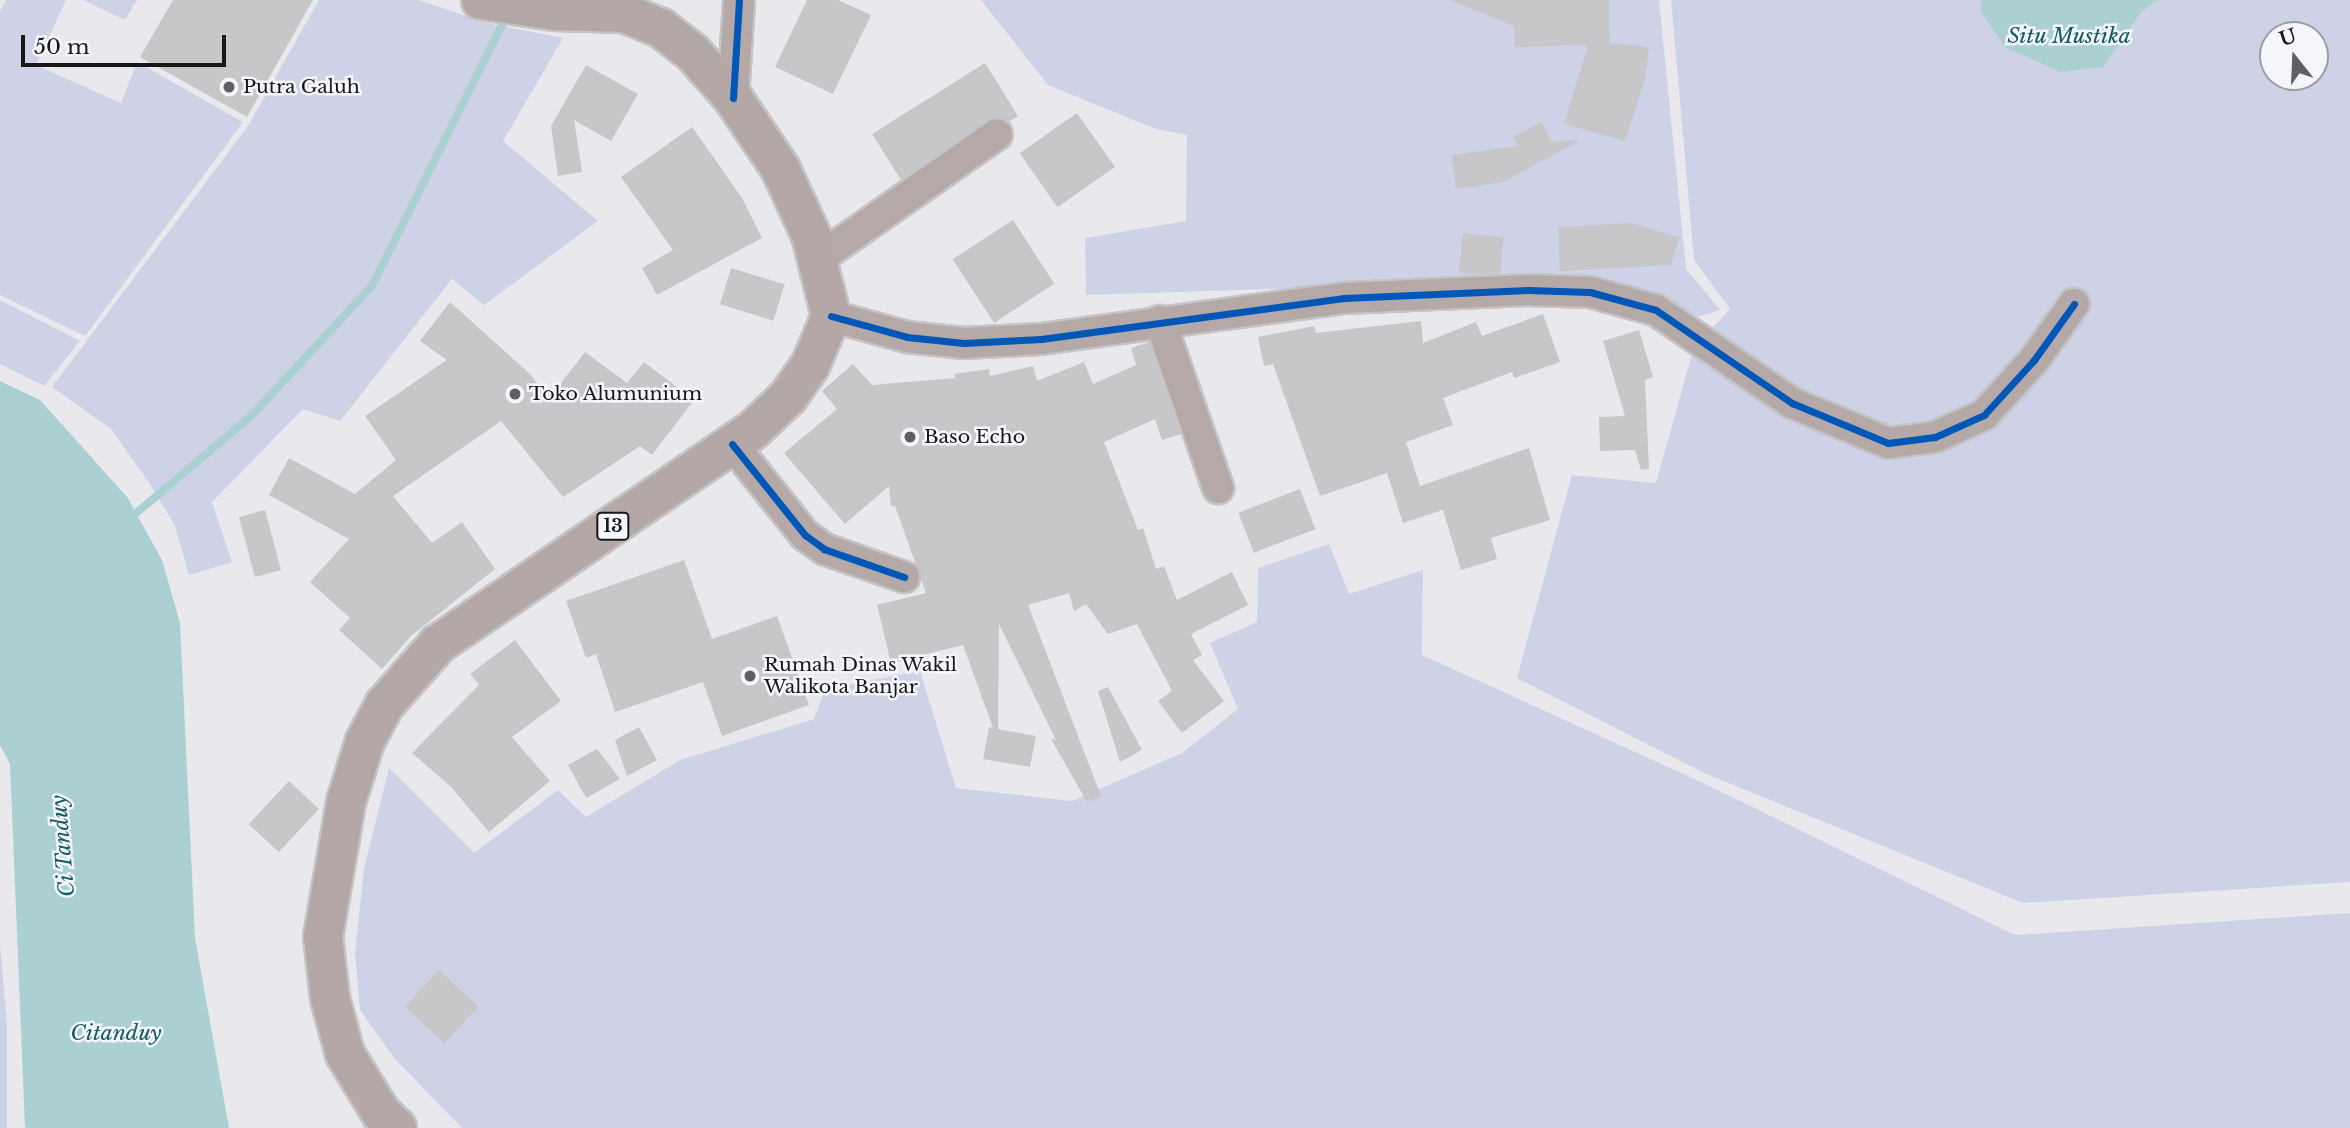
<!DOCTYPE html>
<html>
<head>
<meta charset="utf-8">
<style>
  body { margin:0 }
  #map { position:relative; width:2350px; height:1128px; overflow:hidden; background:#e9e9ed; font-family:"Libre Baskerville",serif }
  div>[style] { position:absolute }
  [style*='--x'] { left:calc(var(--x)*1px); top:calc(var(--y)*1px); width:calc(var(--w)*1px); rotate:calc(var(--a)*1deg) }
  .green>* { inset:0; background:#ced2e6 }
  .water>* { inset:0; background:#aad0d1 }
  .stream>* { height:8px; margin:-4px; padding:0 4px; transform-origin:4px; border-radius:4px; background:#aad0d1 }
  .building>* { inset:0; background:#c7c7ca; transform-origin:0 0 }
  .roads { filter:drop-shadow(2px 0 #c4c4c6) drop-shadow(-2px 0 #c4c4c6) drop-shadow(0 2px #c4c4c6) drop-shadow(0 -2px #c4c4c6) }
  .minor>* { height:30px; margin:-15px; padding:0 15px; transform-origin:15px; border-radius:15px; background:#b5a9a7 }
  .trunk>* { height:38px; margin:-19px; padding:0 19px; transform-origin:19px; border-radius:19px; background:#b4a8a6 }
  .cycleway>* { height:7px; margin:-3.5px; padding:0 3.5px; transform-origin:3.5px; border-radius:3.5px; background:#0057b8 }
  .dots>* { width:19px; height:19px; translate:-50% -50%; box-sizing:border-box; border:4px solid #f4f6fc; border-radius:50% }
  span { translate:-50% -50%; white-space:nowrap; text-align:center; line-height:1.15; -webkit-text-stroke:5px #f4f6fc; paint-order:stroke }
  .shield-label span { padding:2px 5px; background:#f4f6fc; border:2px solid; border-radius:5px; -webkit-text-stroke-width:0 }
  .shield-label { font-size:18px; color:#17171a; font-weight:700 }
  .poi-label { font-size:19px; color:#17171a }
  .left { translate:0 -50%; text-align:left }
  .water-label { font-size:21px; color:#0f5d5d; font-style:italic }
  .north { position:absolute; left:2259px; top:21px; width:70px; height:70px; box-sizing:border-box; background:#f4f6fc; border:2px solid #9c9da2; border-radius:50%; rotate:342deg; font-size:19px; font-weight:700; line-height:28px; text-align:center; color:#17171a }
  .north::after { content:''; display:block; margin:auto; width:24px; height:32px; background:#606064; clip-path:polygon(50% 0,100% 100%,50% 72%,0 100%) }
  .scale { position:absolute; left:21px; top:35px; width:205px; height:32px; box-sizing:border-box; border:4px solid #17171a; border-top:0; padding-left:9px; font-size:21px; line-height:24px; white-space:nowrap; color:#17171a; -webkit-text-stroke:5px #f4f6fc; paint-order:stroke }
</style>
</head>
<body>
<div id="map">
  <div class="green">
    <div style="clip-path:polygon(6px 0,66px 0,36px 65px,121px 103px,137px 62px,243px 122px,85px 336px,0 295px,0 12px)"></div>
    <div style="clip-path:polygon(83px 0,137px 0,125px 20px)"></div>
    <div style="clip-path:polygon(319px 0,418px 0,487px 23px,563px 38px,503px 141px,598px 221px,484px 305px,452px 279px,340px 421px,303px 409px,212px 502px,232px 562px,189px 575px,175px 526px,150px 484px,111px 429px,52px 387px,248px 126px)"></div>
    <div style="clip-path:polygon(981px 0,1659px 0,1686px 269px,1720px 310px,1691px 319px,1651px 291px,1591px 279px,1086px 295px,1085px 238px,1186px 221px,1187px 135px,1156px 129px,1048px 85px)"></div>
    <div style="clip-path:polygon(evenodd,1671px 0,2350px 0,2350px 882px,2023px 903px,1704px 773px,1517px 678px,1572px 475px,1656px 483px,1694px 347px,1730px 309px,1694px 260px,1671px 0,2273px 35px,2315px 35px,2315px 77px,2273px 77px,2273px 35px)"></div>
    <div style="clip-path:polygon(0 300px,80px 341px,44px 386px,0 364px)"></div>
    <div style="clip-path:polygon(1329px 544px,1349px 594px,1423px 570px,1422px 655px,1701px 782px,2015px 935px,2350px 913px,2350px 1128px,462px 1128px,394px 1058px,360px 1010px,355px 952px,364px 869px,389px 768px,474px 853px,558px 790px,586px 817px,680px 760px,814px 719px,825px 689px,920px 671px,956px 788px,1072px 801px,1182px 753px,1238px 709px,1210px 643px,1257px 622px,1258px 568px)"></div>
    <div style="clip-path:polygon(0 945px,7px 1023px,7px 1128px,0 1128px)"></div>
  </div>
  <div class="water">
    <div style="clip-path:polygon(1982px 0,2157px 0,2141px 12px,2103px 67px,2060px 72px,2005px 47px,1981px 12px)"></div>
    <div style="clip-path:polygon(0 381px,40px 400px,127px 497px,162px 560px,180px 623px,195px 938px,229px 1128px,25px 1128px,10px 764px,0 745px)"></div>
  </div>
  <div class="stream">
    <div style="--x:128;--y:520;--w:161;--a:-40.2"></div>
    <div style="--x:251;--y:416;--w:178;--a:-47.1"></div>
    <div style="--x:372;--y:286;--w:303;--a:-63.5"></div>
  </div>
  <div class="building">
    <div style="clip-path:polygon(173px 0,313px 0,247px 117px,140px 57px)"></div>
    <div style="clip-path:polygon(807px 0,838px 0,871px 15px,833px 94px,775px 67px)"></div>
    <div style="clip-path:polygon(1450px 0,1609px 0,1610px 43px,1649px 47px,1645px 80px,1625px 141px,1564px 124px,1588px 45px,1515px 47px,1514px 26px)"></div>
    <div style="clip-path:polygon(985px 63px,1018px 116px,1009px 122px,996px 117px,987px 120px,901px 180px,872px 134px)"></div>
    <div style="clip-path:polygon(586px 65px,638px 94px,611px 141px,574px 120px,582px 172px,558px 176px,551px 126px)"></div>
    <div style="left:1077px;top:113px;width:66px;height:70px;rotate:55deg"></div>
    <div style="clip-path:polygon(1541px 122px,1552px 142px,1581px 140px,1503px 182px,1456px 189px,1452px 155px,1518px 146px,1513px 137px)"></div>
    <div style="clip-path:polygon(692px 127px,742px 198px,762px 238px,657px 295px,642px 268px,673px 250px,621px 177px)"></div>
    <div style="left:1013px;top:220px;width:76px;height:72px;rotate:57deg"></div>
    <div style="clip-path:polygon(1631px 223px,1679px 237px,1671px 265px,1560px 271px,1558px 227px)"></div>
    <div style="left:1463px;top:233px;width:41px;height:40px;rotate:6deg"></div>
    <div style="left:731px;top:268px;width:56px;height:38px;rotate:17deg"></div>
    <div style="clip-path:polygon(450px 302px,531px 375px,548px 400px,585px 352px,627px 383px,644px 362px,694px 400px,652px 455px,640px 446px,563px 497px,501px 421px,393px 496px,432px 543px,462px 522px,495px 569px,411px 636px,382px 669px,339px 630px,350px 618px,310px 582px,349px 539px,269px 495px,289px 458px,355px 494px,396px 460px,365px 416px,447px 360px,420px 341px)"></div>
    <div style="clip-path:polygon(1543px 314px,1560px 362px,1514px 378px,1512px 372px,1443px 398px,1453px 425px,1406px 442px,1420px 486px,1529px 448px,1550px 520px,1491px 538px,1497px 559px,1461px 570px,1443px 510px,1403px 523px,1387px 473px,1320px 496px,1273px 364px,1264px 366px,1258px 337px,1314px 326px,1316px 333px,1421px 321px,1423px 343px,1476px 322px,1482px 336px)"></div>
    <div style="clip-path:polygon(1639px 330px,1653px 377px,1645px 380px,1649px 469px,1641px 470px,1635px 450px,1600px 451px,1599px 417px,1625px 416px,1603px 341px)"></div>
    <div style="clip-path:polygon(1149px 342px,1181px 434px,1162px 440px,1155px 419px,1104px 442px,1138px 530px,1143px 528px,1156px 569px,1164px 566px,1177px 600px,1232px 572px,1248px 605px,1191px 634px,1202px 655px,1193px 660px,1224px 701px,1182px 733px,1158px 701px,1172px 691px,1137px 624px,1108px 634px,1086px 604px,1074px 611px,1069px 593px,1028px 605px,1101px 796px,1087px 802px,1051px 739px,1056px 740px,999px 624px,998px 729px,1036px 736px,1030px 767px,983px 759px,989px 727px,993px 728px,963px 645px,891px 663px,877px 605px,926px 593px,895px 506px,891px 506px,889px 486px,845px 524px,784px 453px,837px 409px,822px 391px,853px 364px,872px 385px,955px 378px,954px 374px,989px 369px,990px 376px,1033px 366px,1037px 381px,1084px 362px,1093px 384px,1136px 365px,1131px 348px)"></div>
    <div style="left:1300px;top:489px;width:43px;height:66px;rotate:69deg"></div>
    <div style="left:265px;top:510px;width:62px;height:27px;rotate:75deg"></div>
    <div style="clip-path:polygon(684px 560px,712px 639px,777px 616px,809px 705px,722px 736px,703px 682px,615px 712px,596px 654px,586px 658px,566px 601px)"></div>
    <div style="clip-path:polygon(515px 640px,561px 701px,512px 737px,550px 781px,489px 832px,451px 787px,412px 753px,479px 685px,470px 674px)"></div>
    <div style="clip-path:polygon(1108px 687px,1142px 750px,1120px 762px,1098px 691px)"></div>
    <div style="clip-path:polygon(639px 727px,657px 760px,627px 776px,615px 740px)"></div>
    <div style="clip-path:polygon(597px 749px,620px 779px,586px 798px,568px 765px)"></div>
    <div style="left:289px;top:781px;width:41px;height:59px;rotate:43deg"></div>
    <div style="left:439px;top:970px;width:54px;height:50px;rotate:43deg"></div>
  </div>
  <div class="roads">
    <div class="minor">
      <div style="--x:733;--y:98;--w:98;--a:-86.5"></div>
      <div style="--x:818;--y:259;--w:218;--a:-34.9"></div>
      <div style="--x:831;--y:316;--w:79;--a:15.4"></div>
      <div style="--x:907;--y:337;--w:57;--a:6"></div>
      <div style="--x:964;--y:343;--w:77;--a:-3"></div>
      <div style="--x:1041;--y:339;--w:306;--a:-7.7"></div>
      <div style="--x:1344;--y:298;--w:184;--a:-2.5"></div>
      <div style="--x:1528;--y:290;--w:62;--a:1.8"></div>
      <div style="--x:1590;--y:292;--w:68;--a:15.3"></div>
      <div style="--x:1656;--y:310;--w:165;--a:34.4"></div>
      <div style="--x:1792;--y:403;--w:104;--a:22.6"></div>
      <div style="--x:1888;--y:443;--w:47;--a:-7.3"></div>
      <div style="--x:1935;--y:437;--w:54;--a:-24.2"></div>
      <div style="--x:1984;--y:415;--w:74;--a:-47.7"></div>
      <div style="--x:2034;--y:360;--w:69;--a:-54.5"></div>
      <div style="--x:1160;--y:321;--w:177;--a:70.8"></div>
      <div style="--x:732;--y:444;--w:117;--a:51.3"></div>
      <div style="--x:805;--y:535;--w:24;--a:36"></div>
      <div style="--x:824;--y:549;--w:85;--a:19.3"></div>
    </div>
    <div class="trunk">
      <div style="--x:397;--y:1128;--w:22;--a:-137"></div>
      <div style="--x:381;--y:1113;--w:69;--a:-121.4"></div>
      <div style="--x:345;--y:1054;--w:58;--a:-105"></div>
      <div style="--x:330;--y:998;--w:61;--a:-96.5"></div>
      <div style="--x:323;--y:937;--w:137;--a:-80.3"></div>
      <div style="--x:346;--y:802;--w:64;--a:-72.7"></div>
      <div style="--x:365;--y:741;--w:42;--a:-61.6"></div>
      <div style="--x:385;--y:704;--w:80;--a:-48.5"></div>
      <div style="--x:438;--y:644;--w:381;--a:-34.2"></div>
      <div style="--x:753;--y:430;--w:48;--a:-43.3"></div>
      <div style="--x:788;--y:397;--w:38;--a:-55"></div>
      <div style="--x:810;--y:366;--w:54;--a:-67.2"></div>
      <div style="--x:831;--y:316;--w:83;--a:-103.9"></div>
      <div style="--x:811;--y:235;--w:74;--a:-114.8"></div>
      <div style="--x:780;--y:168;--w:84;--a:-123.9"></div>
      <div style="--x:733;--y:98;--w:60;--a:-131.6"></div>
      <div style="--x:693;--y:53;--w:41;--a:-142"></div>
      <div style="--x:661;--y:28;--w:40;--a:-158"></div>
      <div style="--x:624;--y:13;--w:70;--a:-178.4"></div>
      <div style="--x:554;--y:11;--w:74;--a:-171.4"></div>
    </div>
  </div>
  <div class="cycleway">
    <div style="--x:733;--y:98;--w:98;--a:-86.5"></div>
    <div style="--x:831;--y:316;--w:79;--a:15.4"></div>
    <div style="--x:907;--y:337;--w:57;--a:6"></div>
    <div style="--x:964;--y:343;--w:77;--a:-3"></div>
    <div style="--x:1041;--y:339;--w:306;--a:-7.7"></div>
    <div style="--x:1344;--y:298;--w:184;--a:-2.5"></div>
    <div style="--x:1528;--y:290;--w:62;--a:1.8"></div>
    <div style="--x:1590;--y:292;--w:68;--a:15.3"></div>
    <div style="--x:1656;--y:310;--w:165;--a:34.4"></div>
    <div style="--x:1792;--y:403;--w:104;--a:22.6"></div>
    <div style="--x:1888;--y:443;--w:47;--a:-7.3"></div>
    <div style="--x:1935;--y:437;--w:54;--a:-24.2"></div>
    <div style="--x:1984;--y:415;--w:74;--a:-47.7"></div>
    <div style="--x:2034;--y:360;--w:69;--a:-54.5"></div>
    <div style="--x:732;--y:444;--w:117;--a:51.3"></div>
    <div style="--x:805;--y:535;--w:24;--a:36"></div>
    <div style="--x:824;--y:549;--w:85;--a:19.3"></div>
  </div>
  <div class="dots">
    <div style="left:229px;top:87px;background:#606064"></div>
    <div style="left:515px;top:394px;background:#606064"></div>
    <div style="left:910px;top:437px;background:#606064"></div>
    <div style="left:750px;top:676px;background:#606064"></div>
  </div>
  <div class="shield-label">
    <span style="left:613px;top:526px">13</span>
  </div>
  <div class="poi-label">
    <span class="left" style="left:243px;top:87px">Putra Galuh</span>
    <span class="left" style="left:529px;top:394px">Toko Alumunium</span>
    <span class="left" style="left:924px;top:437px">Baso Echo</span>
    <span class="left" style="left:764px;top:676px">Rumah Dinas Wakil<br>Walikota Banjar</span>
  </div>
  <div class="water-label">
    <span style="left:2069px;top:36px">Situ Mustika</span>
    <span style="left:63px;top:846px;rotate:-95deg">Ci Tanduy</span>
    <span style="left:116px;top:1033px">Citanduy</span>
  </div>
  <div class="north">U</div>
  <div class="scale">50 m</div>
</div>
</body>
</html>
